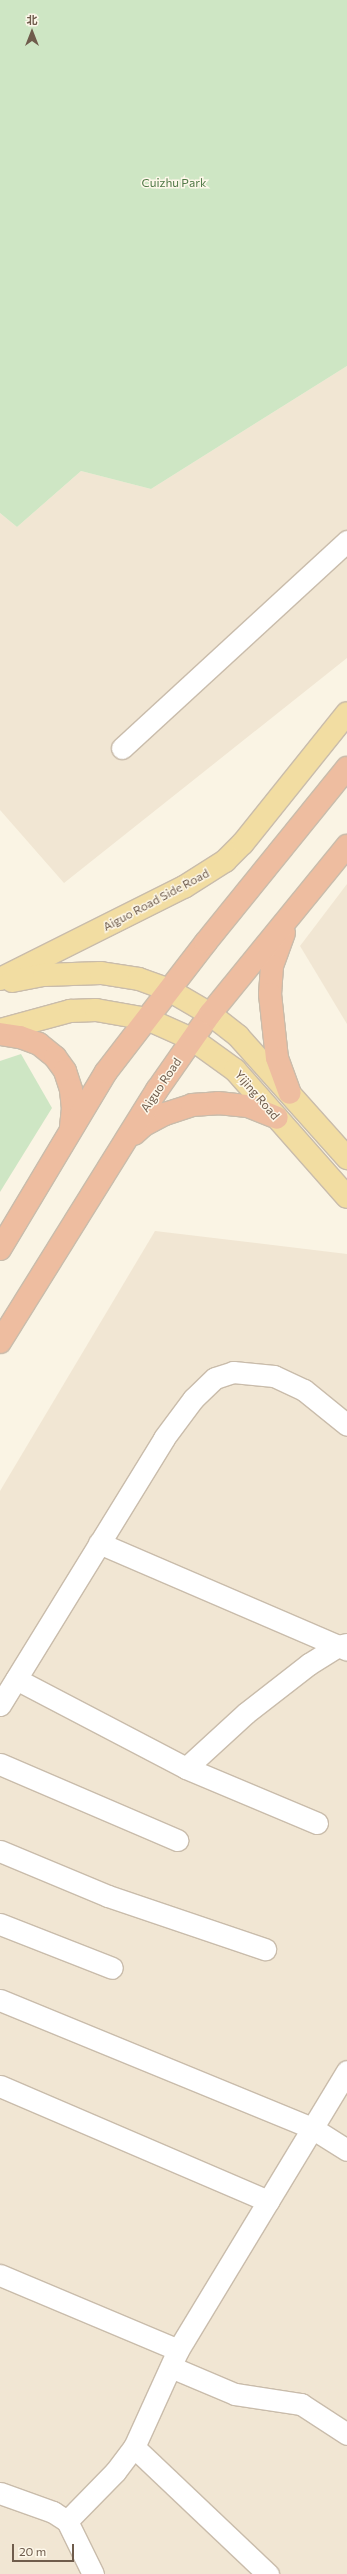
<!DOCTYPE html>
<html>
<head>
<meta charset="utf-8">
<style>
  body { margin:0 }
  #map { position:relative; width:347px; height:2574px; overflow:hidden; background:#faf4e4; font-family:Commissioner,"Noto Sans SC",sans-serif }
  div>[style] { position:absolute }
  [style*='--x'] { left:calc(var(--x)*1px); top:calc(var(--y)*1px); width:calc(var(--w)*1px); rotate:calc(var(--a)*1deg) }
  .residential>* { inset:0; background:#f1e6d3 }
  .green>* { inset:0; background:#cee6c4 }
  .roads { filter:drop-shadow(1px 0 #c9bcab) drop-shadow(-1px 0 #c9bcab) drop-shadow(0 1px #c9bcab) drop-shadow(0 -1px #c9bcab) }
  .minor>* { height:21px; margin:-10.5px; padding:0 10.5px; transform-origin:10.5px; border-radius:10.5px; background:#fff }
  .major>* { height:22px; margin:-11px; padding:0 11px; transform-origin:11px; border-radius:11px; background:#f2dda2 }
  .highway>* { height:22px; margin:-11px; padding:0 11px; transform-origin:11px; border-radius:11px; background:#eebda0 }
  span { translate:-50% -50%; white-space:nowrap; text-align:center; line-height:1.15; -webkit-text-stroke:3px #fdf7e9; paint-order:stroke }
  .park-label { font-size:12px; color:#527a48 }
  .street-label { font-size:12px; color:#6f5c4c }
  .north { position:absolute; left:12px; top:12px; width:40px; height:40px; -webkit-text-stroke:3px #fdf7e9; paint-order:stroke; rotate:0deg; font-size:11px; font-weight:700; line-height:16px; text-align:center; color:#6f5c4c }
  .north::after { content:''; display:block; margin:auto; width:14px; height:18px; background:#6f5c4c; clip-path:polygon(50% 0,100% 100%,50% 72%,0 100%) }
  .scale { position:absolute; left:12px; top:2544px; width:62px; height:18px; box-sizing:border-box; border:2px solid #6f5c4c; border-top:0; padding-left:5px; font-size:12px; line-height:14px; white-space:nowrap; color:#6f5c4c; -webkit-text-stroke:3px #fdf7e9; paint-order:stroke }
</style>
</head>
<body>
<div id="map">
  <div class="residential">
    <div style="clip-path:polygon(347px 366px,347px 658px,64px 883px,0 810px,0 513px,17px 527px,81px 471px,151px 489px)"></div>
    <div style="clip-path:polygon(347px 884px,347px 1024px,300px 946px)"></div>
    <div style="clip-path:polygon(155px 1231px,347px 1254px,347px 2574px,0 2574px,0 1491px)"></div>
  </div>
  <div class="green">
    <div style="clip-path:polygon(0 0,347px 0,347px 366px,151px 489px,81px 471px,17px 527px,0 513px)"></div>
    <div style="clip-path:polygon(21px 1054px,52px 1108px,0 1192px,0 1061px)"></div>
  </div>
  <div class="roads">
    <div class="minor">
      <div style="--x:122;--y:748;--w:306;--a:-42.6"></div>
      <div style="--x:99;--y:1543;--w:270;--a:23.3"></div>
      <div style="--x:16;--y:1679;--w:192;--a:27.6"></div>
      <div style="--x:186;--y:1768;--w:142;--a:22.8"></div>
      <div style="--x:0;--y:1705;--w:313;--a:-58.4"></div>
      <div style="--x:164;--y:1438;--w:49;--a:-53.4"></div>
      <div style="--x:193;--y:1399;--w:30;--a:-44"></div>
      <div style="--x:215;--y:1378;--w:19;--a:-18"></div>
      <div style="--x:233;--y:1372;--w:41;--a:5.6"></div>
      <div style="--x:274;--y:1376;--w:33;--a:25"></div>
      <div style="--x:304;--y:1390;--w:55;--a:39.1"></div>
      <div style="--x:0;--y:1764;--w:193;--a:23.2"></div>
      <div style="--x:186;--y:1768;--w:81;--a:-42.5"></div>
      <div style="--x:246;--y:1713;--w:80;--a:-37.9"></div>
      <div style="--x:309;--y:1664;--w:34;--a:-32"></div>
      <div style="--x:338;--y:1646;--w:9;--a:-13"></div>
      <div style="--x:0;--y:1851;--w:117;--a:22.6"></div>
      <div style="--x:108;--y:1896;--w:166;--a:18.7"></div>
      <div style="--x:0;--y:1924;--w:120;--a:21.4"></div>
      <div style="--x:0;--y:2000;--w:337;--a:22.3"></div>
      <div style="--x:312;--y:2128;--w:41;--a:32.2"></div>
      <div style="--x:0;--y:2086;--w:292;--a:23.2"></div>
      <div style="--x:0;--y:2275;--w:193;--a:22.8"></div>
      <div style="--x:171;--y:2367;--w:69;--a:22.9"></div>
      <div style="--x:235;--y:2394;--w:67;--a:8.6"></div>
      <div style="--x:301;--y:2404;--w:55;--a:33.1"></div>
      <div style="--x:134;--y:2447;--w:185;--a:43.5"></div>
      <div style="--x:0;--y:2493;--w:56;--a:19.7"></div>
      <div style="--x:53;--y:2512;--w:17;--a:33"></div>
      <div style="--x:67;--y:2521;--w:59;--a:63.9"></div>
      <div style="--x:67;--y:2521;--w:69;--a:-45.6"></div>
      <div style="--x:115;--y:2472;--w:31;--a:-53"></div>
      <div style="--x:134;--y:2447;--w:107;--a:-65.6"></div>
      <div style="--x:178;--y:2350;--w:326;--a:-58.8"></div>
    </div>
    <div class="major">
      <div style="--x:0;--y:979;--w:206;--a:-26.6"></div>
      <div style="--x:184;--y:887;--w:49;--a:-32.4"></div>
      <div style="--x:225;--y:861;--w:25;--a:-45"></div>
      <div style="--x:243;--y:843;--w:166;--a:-51.3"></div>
      <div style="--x:12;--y:981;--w:33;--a:-11"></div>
      <div style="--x:44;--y:975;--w:57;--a:-2"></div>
      <div style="--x:101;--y:973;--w:38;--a:9"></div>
      <div style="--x:139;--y:979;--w:32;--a:20"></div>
      <div style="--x:169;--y:990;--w:48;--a:30.3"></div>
      <div style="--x:210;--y:1014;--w:36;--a:38"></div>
      <div style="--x:238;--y:1036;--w:164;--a:48.2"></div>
      <div style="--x:0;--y:1030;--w:73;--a:-15.2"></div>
      <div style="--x:70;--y:1011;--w:26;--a:-2"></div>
      <div style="--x:96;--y:1010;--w:52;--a:10"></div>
      <div style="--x:147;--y:1019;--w:49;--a:24"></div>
      <div style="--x:192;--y:1039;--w:53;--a:35.8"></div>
      <div style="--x:235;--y:1070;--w:169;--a:48.6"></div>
    </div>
    <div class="highway">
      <div style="--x:284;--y:933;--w:35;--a:110"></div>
      <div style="--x:272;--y:966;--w:28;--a:94"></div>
      <div style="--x:270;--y:994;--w:64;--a:83.8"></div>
      <div style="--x:277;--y:1058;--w:37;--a:70"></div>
      <div style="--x:0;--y:1034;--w:20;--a:9"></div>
      <div style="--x:20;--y:1037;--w:20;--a:20"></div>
      <div style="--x:39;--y:1044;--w:21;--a:39"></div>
      <div style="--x:55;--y:1057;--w:17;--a:54"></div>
      <div style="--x:65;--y:1071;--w:20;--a:72"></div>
      <div style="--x:71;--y:1090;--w:18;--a:84"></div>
      <div style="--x:73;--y:1108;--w:20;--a:96"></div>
      <div style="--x:134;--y:1134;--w:13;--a:-42"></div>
      <div style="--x:144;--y:1125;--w:24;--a:-28"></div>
      <div style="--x:165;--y:1114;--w:28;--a:-18"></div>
      <div style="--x:192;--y:1105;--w:26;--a:-4"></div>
      <div style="--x:218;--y:1103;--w:30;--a:6"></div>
      <div style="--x:248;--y:1106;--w:31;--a:22"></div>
      <div style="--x:0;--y:1249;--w:206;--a:-59.1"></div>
      <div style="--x:106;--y:1072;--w:164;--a:-52.4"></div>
      <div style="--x:206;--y:942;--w:224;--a:-51"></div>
      <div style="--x:0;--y:1342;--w:297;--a:-58.1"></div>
      <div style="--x:157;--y:1090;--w:93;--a:-55.1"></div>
      <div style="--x:210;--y:1014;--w:217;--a:-50.8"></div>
    </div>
  </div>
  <div class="park-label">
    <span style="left:174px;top:183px">Cuizhu Park</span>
  </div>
  <div class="street-label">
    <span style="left:156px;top:900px;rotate:-28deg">Aiguo Road Side Road</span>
    <span style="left:161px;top:1085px;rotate:-56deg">Aiguo Road</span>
    <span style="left:257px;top:1095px;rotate:49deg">Yijing Road</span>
  </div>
  <div class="north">北</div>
  <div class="scale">20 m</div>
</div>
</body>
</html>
